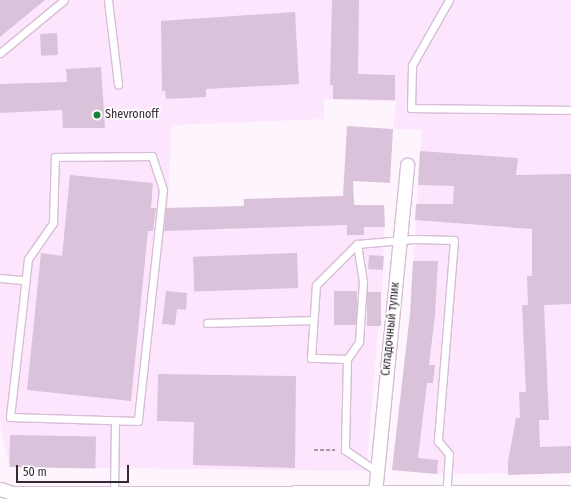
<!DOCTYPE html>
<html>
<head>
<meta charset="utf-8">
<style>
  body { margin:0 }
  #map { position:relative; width:571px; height:499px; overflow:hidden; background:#fef4fe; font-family:"Fira Sans Condensed",sans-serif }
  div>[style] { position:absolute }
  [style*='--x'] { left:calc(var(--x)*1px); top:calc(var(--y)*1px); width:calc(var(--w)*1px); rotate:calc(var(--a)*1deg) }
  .built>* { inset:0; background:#fee5fe }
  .building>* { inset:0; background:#dac2da; transform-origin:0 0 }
  .path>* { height:2.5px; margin-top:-1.25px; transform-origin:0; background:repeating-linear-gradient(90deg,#a59ba5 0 4px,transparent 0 6px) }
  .roads { filter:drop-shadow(1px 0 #d6bed6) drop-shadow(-1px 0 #d6bed6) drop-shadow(0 1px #d6bed6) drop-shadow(0 -1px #d6bed6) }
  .service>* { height:7px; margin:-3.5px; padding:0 3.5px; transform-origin:3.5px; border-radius:3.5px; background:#fff }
  .minor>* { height:13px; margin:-6.5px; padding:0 6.5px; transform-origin:6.5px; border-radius:6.5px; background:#fff }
  .dots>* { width:11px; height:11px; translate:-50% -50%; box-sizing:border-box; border:2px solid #fff; border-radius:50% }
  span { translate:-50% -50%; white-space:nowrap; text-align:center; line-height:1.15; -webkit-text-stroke:3px #fff; paint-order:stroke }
  .poi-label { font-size:12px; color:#342a34 }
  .left { translate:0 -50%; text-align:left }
  .street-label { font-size:12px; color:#342a34 }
  .scale { position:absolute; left:16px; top:465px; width:113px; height:18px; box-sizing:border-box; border:2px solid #342a34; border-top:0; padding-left:5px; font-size:12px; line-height:14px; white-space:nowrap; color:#342a34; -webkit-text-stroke:3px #fff; paint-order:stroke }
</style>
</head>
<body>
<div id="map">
  <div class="built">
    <div style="clip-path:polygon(0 0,571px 0,571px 473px,437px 474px,392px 470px,410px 314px,422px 130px,393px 129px,396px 102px,324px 99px,324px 119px,171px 125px,168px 208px,224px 207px,225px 230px,245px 229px,243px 199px,354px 195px,355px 209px,369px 209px,369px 205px,384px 205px,383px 276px,366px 471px,10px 467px,0 426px)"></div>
  </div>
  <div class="building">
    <div style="clip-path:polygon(0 0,45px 0,0 37px)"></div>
    <div style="clip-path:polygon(332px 0,359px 0,358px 74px,395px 75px,395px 100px,333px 99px,333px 85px,330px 85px)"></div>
    <div style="clip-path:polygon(295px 12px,299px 84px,206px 89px,206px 97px,166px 99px,165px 91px,162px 91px,161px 21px)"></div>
    <div style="left:57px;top:33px;width:22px;height:17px;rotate:87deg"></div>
    <div style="clip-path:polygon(101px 67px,105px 128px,63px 128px,62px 110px,0 113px,0 84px,67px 82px,66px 69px)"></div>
    <div style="clip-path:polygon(347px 126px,393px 129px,390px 183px,353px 181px,354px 205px,384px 205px,385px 227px,364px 227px,364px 235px,347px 235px,347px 225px,164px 231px,166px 208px,244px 206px,244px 199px,343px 196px)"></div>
    <div style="clip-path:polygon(420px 151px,518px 158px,516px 175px,571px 174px,571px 304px,544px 305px,549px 420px,539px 420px,540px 447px,571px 446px,571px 473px,508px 475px,508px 461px,516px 418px,520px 418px,519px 392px,526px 392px,522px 305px,528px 305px,527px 276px,532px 276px,532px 229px,415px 220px,416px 204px,453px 204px,454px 186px,418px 185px)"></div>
    <div style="clip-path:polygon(70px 175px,153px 183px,151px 208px,156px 208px,153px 231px,148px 231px,131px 401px,27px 390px,41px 253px,62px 256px)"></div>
    <div style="left:297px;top:253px;width:35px;height:104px;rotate:88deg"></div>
    <div style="left:369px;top:255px;width:15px;height:14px;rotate:4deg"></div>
    <div style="clip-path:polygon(413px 261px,438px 261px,435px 315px,429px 365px,435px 365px,433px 383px,427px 383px,418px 458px,438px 460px,437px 474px,392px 470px,410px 314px)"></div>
    <div style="clip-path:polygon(166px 291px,187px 293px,186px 310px,177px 309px,175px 325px,162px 324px)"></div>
    <div style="left:334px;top:291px;width:23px;height:34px"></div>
    <div style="left:367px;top:292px;width:14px;height:34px"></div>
    <div style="clip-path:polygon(158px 374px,296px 376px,295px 468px,193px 465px,194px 422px,157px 421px)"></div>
    <div style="left:10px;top:435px;width:86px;height:32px;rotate:1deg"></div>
  </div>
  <div class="path">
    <div style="--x:314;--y:450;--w:21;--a:0"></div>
  </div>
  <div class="roads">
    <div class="service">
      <div style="--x:108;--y:0;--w:85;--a:83.2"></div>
      <div style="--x:449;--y:0;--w:75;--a:119.6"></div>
      <div style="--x:412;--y:65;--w:43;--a:91.3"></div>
      <div style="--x:411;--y:108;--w:160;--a:0.7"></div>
      <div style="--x:0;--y:53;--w:83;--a:-39.6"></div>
      <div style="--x:152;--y:156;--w:35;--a:72"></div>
      <div style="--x:163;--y:189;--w:233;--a:96.2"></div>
      <div style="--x:138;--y:421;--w:128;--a:-178.2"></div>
      <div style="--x:10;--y:417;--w:159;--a:-83.5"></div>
      <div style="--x:28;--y:259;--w:44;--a:-55.2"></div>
      <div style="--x:53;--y:223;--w:66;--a:-88.3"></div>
      <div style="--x:55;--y:157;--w:97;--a:-0.6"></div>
      <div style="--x:357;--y:244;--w:37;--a:81"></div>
      <div style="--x:363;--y:281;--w:61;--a:93.8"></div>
      <div style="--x:359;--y:342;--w:21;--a:125"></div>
      <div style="--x:347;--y:359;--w:36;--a:-178"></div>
      <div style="--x:311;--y:358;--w:73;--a:-86.1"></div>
      <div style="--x:316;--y:285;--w:58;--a:-45"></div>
      <div style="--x:357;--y:244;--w:57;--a:-5"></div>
      <div style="--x:414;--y:239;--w:40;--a:1.4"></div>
      <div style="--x:454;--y:240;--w:202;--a:94.6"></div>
      <div style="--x:438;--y:441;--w:17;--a:50"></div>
      <div style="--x:449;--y:454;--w:39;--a:94"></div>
      <div style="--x:0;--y:278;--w:25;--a:5"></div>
      <div style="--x:207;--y:323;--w:106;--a:-1.6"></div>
      <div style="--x:347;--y:359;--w:91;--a:91.3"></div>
      <div style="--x:345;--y:450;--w:37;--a:34"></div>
      <div style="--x:114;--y:493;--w:72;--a:-89.2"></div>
    </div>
    <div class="minor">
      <div style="--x:0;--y:489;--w:13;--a:18"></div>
      <div style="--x:12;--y:493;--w:559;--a:-0.1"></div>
      <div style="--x:375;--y:493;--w:330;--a:-84.4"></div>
    </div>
  </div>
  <div class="dots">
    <div style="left:97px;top:115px;background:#168137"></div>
  </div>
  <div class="poi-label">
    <span class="left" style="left:105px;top:115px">Shevronoff</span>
  </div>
  <div class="street-label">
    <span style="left:391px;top:329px;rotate:-84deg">Складочный тупик</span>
  </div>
  <div class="scale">50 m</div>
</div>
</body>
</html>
